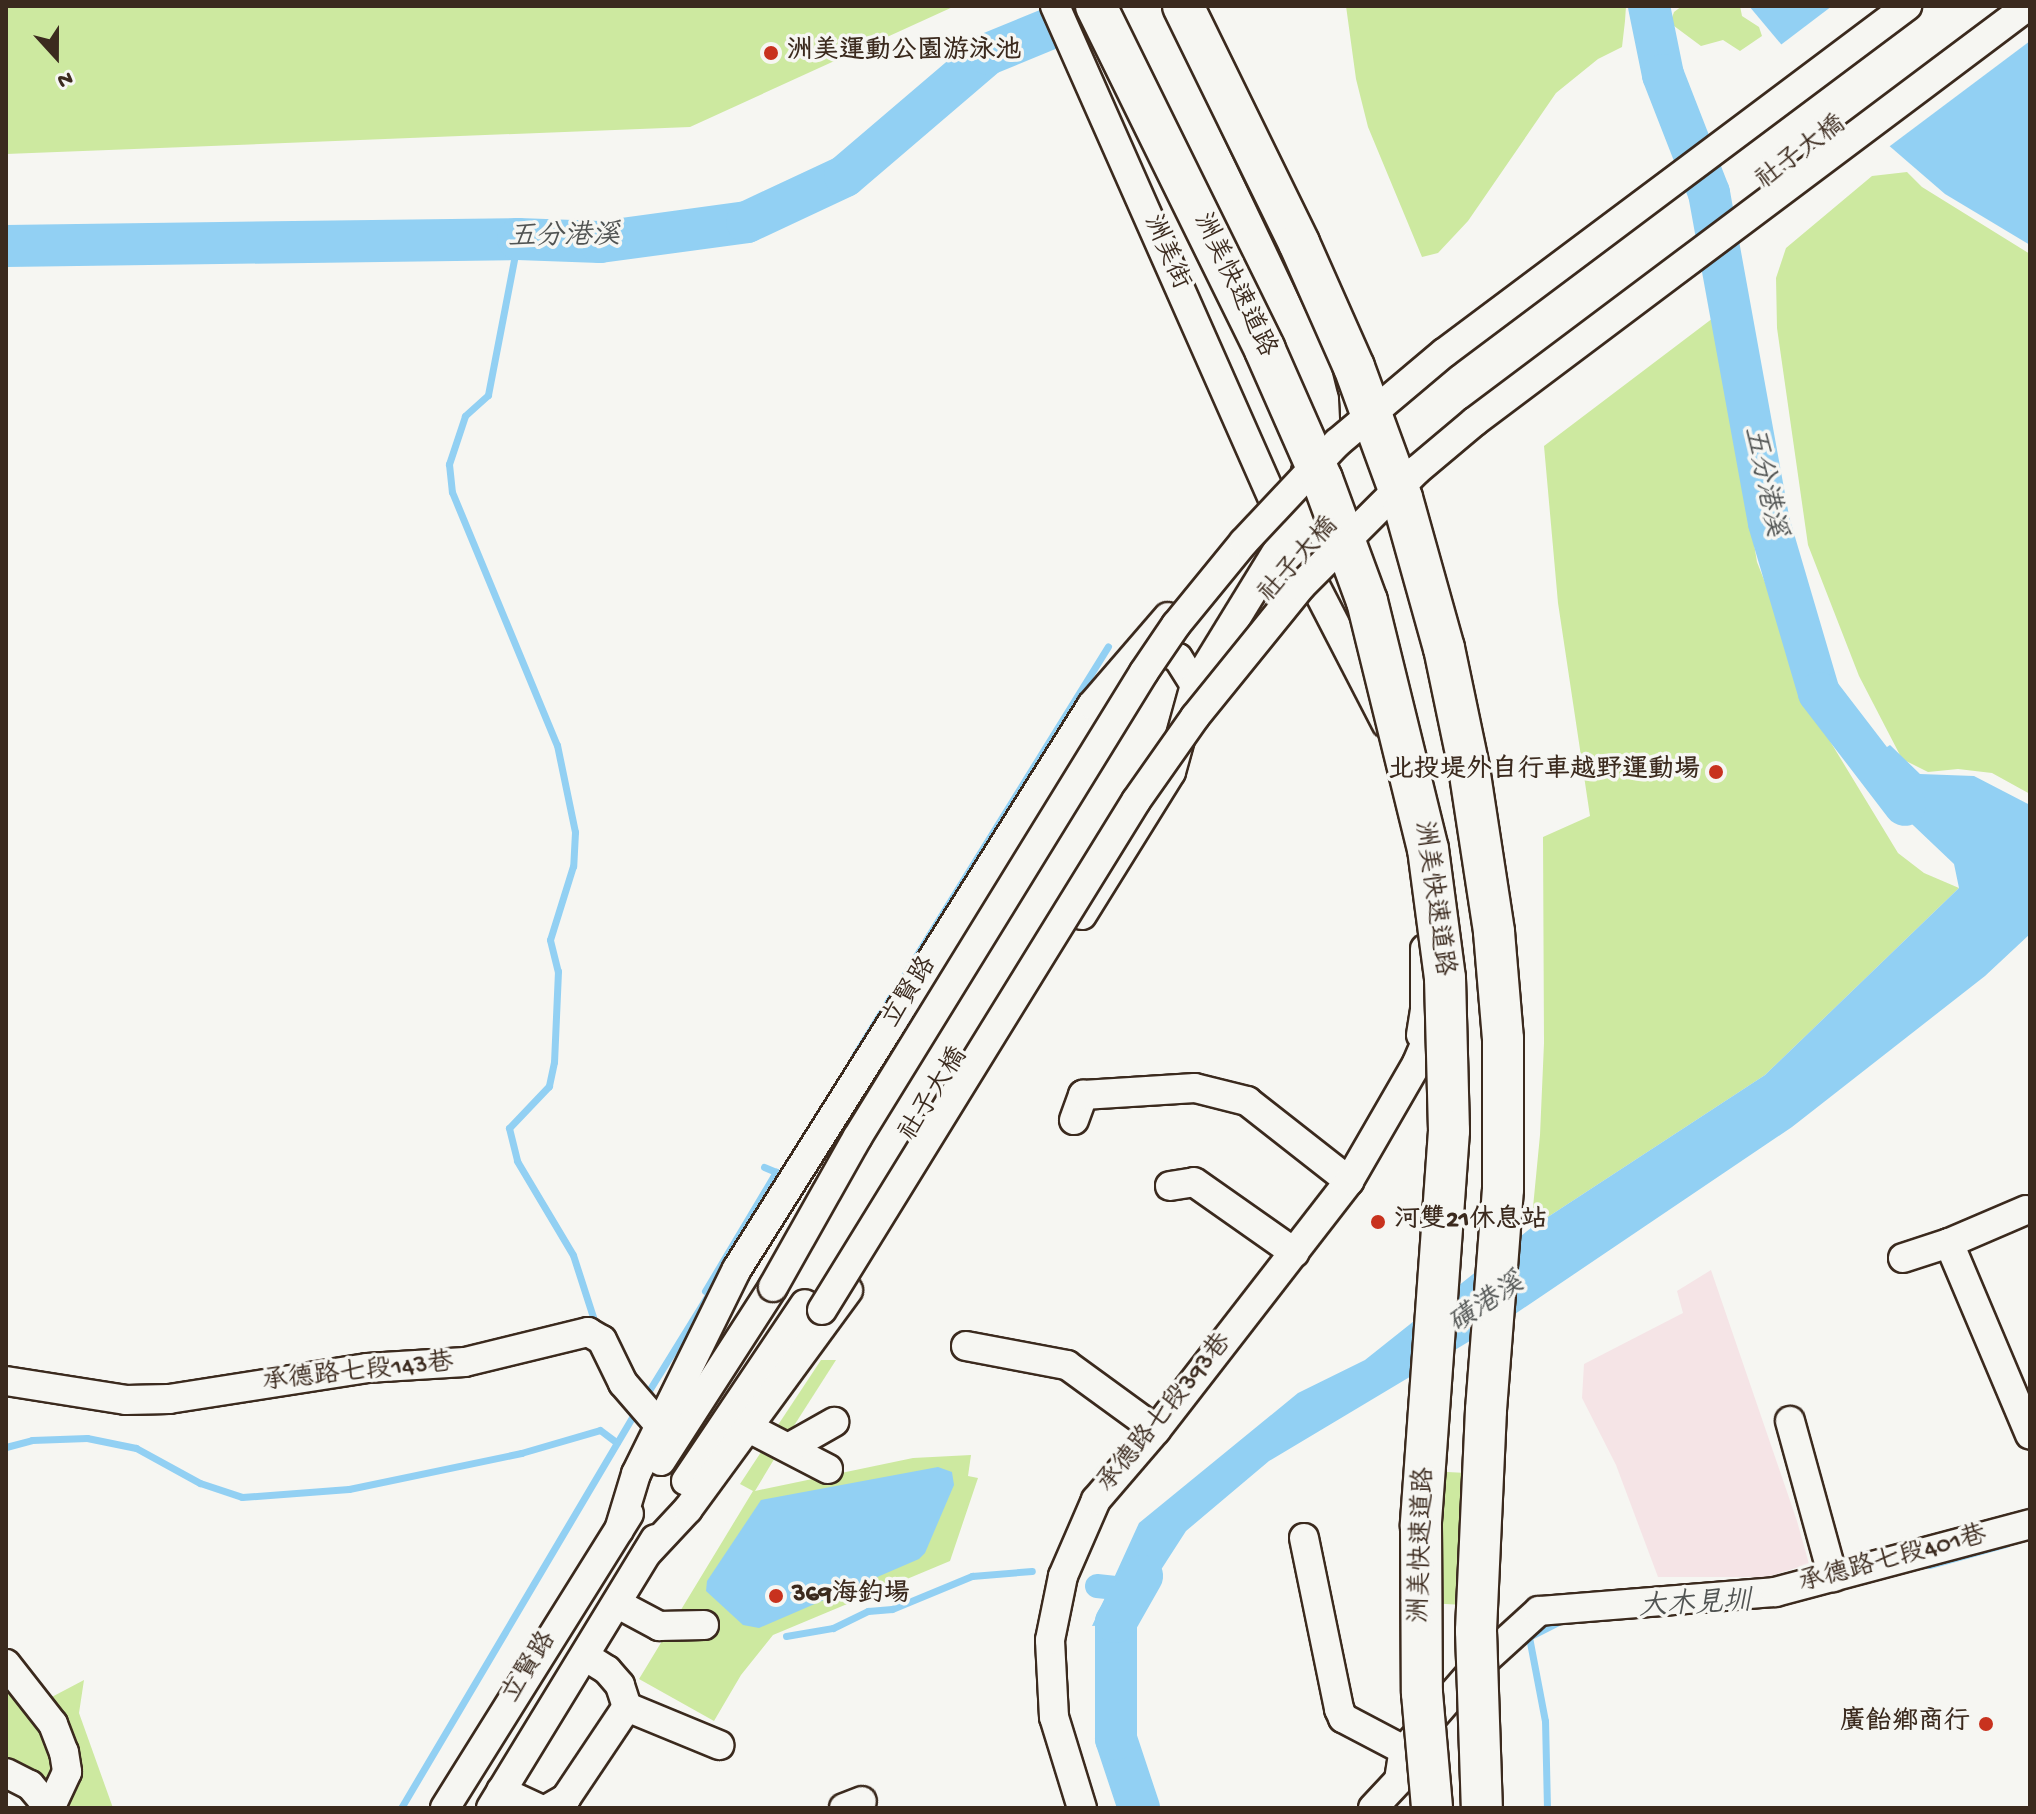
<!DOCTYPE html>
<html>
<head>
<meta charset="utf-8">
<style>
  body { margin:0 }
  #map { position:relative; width:2036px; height:1814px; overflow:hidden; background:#f6f6f2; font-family:"Gochi Hand","LXGW WenKai TC",sans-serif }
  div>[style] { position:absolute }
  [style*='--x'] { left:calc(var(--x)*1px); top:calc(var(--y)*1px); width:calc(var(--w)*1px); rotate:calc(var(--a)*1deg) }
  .built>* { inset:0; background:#f5e4e6 }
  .green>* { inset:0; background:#cde9a0; transform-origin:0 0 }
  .water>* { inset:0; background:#92d0f3 }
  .pier>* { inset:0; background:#f6f6f2 }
  .stream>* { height:7px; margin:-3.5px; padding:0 3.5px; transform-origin:3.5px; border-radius:3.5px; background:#92d0f3 }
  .canal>* { height:24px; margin:-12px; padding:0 12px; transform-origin:12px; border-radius:12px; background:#92d0f3 }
  .river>* { height:42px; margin:-21px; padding:0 21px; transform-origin:21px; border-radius:21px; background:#92d0f3 }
  .roads { filter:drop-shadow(2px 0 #3b2a1e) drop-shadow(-2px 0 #3b2a1e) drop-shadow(0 2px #3b2a1e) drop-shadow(0 -2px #3b2a1e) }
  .minor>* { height:28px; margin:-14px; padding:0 14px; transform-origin:14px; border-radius:14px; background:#f6f6f2 }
  .highway>* { height:40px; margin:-20px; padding:0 20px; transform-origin:20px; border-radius:20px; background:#f6f6f2 }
  .bridges { filter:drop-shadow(2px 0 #3b2a1e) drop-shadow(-2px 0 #3b2a1e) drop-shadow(0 2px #3b2a1e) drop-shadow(0 -2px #3b2a1e) }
  .minor-bridge>* { height:28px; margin:-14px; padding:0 14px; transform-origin:14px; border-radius:14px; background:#f6f6f2 }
  .highway-bridge>* { height:40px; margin:-20px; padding:0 20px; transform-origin:20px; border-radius:20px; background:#f6f6f2 }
  .dots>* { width:22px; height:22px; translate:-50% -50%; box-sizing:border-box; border:4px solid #f6f6f2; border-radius:50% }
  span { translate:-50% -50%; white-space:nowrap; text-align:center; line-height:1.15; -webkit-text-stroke:7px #f6f6f2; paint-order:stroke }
  .poi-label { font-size:26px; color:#3b2a1e; font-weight:700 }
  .left { translate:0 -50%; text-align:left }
  .right { translate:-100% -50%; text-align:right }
  .street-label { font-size:26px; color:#3b2a1e }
  .water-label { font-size:28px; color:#515453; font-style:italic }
  .frame { position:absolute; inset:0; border:8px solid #3b2a1e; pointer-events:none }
  .north { position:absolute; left:16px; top:16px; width:80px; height:80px; -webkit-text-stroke:6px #f6f6f2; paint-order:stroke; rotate:159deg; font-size:22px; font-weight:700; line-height:32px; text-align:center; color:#3b2a1e }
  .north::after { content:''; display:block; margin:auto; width:28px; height:36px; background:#3b2a1e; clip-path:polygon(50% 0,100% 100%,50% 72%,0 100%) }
</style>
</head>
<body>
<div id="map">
  <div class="built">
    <div style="clip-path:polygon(1711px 1270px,1797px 1521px,1809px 1564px,1767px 1577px,1658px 1577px,1616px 1465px,1582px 1398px,1584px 1364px,1683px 1313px,1677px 1291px)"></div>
  </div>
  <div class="green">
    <div style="clip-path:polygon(23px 6px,955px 6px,690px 127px,6px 154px,6px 8px)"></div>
    <div style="clip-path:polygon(1346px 6px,1626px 6px,1625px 21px,1622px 47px,1598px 59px,1556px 93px,1468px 221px,1438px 253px,1422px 257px,1368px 127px,1356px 79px)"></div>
    <div style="clip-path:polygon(1682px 6px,1740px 6px,1742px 16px,1759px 27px,1762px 36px,1740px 51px,1723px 40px,1701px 46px,1670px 23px,1674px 12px)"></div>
    <div style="clip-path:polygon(1907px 172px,1922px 187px,2030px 254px,2030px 794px,1992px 773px,1958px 769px,1928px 772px,1902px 759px,1859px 676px,1808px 545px,1777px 328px,1776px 278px,1786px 248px,1872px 176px)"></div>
    <div style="clip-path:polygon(1717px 315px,1757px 562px,1822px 728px,1898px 853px,1924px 873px,1959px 888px,1765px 1075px,1531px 1228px,1540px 1135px,1544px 1043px,1543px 837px,1590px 816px,1558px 603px,1544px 446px)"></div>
    <div style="clip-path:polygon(821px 1360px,836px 1360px,788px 1435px,776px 1428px)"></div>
    <div style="clip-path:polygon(767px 1443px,779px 1451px,755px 1491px,913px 1458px,971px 1455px,968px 1476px,978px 1478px,950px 1561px,773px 1635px,741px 1675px,714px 1721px,639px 1679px,753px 1491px,740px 1484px)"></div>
    <div style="left:1410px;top:1470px;width:80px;height:132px;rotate:3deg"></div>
    <div style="clip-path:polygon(6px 1675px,57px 1755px,50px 1785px,6px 1762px)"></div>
    <div style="clip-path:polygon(84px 1680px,79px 1713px,113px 1808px,67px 1808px,75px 1788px,77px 1767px,48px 1699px)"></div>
  </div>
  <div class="water">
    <div style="clip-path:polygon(1749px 6px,2030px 6px,2030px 245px,1945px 194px,1806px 74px)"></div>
    <div style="clip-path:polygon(1890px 745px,1920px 774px,1974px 776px,2030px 805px,2030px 934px,1985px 976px,1792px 1127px,1515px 1314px,1269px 1461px,1186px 1531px,1126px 1624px,1092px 1626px,1139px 1523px,1298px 1393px,1365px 1360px,1531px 1228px,1765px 1075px,1959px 888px,1954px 864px,1854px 769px)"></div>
    <div style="clip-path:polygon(938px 1467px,952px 1472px,954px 1485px,925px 1553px,919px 1559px,759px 1628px,743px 1625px,706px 1591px,707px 1581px,761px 1500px)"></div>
  </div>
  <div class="pier">
    <div style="clip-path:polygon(1832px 6px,2030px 6px,2030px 41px,1886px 149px,1803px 77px,1778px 47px)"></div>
  </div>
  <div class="stream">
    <div style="--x:518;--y:239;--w:159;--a:100.9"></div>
    <div style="--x:488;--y:395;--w:31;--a:138"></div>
    <div style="--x:465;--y:416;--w:51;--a:108.4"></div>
    <div style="--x:449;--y:464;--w:28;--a:84"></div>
    <div style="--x:452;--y:492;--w:274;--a:67.5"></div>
    <div style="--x:557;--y:745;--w:89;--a:78.3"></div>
    <div style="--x:575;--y:832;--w:34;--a:93"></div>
    <div style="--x:573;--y:866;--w:77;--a:107.3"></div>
    <div style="--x:550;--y:940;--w:32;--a:76"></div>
    <div style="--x:558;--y:971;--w:91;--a:92.5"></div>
    <div style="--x:554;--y:1062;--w:25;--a:102"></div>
    <div style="--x:549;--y:1086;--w:58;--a:133.6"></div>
    <div style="--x:509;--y:1128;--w:34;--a:76"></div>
    <div style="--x:517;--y:1161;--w:109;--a:59.2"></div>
    <div style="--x:573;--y:1255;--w:65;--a:72.1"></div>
    <div style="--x:854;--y:1056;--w:482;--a:-58.2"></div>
    <div style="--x:705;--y:1291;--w:139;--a:-59.2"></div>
    <div style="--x:776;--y:1172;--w:13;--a:-157"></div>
    <div style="--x:645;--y:1397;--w:135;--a:-58.3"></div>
    <div style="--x:6;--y:1447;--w:27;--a:-15"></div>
    <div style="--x:32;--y:1440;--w:55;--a:-2.1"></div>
    <div style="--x:87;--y:1438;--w:50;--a:11.5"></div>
    <div style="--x:136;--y:1448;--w:73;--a:28.7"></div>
    <div style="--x:200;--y:1483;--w:44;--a:18.4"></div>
    <div style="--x:242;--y:1497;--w:107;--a:-4.3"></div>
    <div style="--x:349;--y:1489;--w:176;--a:-11.8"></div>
    <div style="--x:521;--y:1453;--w:82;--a:-16.2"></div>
    <div style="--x:600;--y:1430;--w:21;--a:37"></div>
    <div style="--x:1929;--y:1565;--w:80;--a:-15.3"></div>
    <div style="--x:786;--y:1636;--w:48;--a:-9.7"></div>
    <div style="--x:833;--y:1628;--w:39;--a:-26"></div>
    <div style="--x:868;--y:1611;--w:24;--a:-5"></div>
    <div style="--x:892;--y:1609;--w:87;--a:-22.4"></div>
    <div style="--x:972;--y:1576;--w:60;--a:-4.8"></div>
    <div style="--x:401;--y:1808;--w:461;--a:-59.4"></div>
    <div style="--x:1547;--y:1808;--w:87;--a:-91.3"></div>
    <div style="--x:1545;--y:1721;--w:86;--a:-100.8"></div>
    <div style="--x:1529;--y:1637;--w:37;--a:-27"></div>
  </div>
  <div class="canal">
    <div style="--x:1097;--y:1586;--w:37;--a:6"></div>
  </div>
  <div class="river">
    <div style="--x:1649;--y:6;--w:70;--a:78.5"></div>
    <div style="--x:1663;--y:75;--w:127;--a:68.7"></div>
    <div style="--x:1709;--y:193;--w:335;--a:79.7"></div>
    <div style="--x:1769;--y:523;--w:177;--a:73.6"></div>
    <div style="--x:1819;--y:693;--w:141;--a:52.5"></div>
    <div style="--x:6;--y:246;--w:512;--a:-0.78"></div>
    <div style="--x:518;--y:239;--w:82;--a:2.1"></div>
    <div style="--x:600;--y:242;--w:148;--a:-7.7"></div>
    <div style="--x:747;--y:222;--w:108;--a:-25.1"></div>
    <div style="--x:845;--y:176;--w:188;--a:-40.5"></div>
    <div style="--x:988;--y:54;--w:126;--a:-22.3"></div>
    <div style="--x:1139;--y:1808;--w:73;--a:-108.4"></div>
    <div style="--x:1116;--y:1739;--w:117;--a:-90"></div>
    <div style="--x:1116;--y:1622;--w:53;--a:-60.5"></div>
  </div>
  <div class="roads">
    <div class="minor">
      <div style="--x:1055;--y:6;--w:576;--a:66.15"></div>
      <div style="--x:1288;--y:533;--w:214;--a:62.7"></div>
      <div style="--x:1147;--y:643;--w:34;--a:26"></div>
      <div style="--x:1178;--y:658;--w:32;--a:58"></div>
      <div style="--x:1082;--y:915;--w:168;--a:-58.1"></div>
      <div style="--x:1171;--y:772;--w:90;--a:-74.6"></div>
      <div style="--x:1195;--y:685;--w:178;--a:-58.5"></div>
      <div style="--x:1421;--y:1035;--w:26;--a:-81"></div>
      <div style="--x:1425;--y:1009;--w:60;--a:-90"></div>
      <div style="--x:1074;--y:1120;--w:27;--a:-70"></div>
      <div style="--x:1083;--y:1095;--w:112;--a:-3.6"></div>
      <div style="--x:1195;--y:1088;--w:54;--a:14"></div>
      <div style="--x:1247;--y:1101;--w:130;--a:38.1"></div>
      <div style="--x:1170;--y:1186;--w:24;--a:-9"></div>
      <div style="--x:1194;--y:1182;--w:123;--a:35.1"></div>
      <div style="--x:2026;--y:1210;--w:84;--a:156.8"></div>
      <div style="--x:1949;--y:1243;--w:208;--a:67.1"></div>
      <div style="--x:1903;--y:1258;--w:48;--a:-18.1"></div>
      <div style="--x:966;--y:1346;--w:103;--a:10.7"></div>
      <div style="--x:1067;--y:1365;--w:110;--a:36.1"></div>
      <div style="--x:6;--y:1381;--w:121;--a:9"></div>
      <div style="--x:126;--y:1400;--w:43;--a:-1.3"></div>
      <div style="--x:169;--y:1399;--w:200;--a:-8.9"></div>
      <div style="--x:367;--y:1368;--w:98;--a:-3.5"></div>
      <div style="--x:465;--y:1362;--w:127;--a:-13.7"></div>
      <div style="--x:588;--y:1332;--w:16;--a:30"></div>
      <div style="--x:602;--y:1340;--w:48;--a:64"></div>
      <div style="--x:623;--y:1383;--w:57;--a:49.3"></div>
      <div style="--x:1790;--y:1421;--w:162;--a:74.6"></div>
      <div style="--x:749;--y:1428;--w:89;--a:27.4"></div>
      <div style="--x:790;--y:1447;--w:51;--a:-29.6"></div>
      <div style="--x:661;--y:1461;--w:207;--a:-57.2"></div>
      <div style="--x:686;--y:1481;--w:213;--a:-56.1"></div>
      <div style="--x:619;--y:1530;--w:59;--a:-73.1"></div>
      <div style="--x:636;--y:1474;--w:229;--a:-63.8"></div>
      <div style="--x:737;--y:1269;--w:666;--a:-57.81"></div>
      <div style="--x:1092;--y:705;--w:116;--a:-49.2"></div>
      <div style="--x:1304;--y:1538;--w:175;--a:78.4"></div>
      <div style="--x:1339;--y:1709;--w:10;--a:66"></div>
      <div style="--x:1343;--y:1718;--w:69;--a:27.7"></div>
      <div style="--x:647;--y:1553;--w:60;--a:-47"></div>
      <div style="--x:688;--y:1509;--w:271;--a:-53.8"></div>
      <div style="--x:618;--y:1604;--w:47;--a:28.2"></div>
      <div style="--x:659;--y:1626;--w:45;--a:-1.3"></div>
      <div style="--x:6;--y:1664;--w:76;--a:51.9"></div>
      <div style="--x:53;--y:1724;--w:30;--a:69"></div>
      <div style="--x:64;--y:1752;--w:20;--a:81"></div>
      <div style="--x:67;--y:1772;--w:40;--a:115"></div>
      <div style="--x:627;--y:1707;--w:100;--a:22.4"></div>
      <div style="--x:6;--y:1773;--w:27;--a:27"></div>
      <div style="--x:30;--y:1785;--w:30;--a:50"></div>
      <div style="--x:501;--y:1791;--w:41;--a:24.7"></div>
      <div style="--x:445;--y:1808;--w:347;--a:-58"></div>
      <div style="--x:491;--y:1808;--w:315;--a:-58.6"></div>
      <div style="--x:549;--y:1808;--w:20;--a:-30"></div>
      <div style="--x:566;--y:1798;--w:110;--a:-56.2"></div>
      <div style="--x:627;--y:1707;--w:23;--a:-108"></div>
      <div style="--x:620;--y:1685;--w:20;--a:-131"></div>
      <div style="--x:607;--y:1670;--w:26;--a:-148"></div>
      <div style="--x:844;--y:1808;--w:19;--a:-21"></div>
      <div style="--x:1082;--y:1808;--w:95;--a:-107.1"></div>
      <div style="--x:1054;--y:1717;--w:77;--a:-93"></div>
      <div style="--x:1050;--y:1640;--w:65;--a:-78.5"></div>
      <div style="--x:1063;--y:1576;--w:83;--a:-66.5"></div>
      <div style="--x:1096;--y:1500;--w:92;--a:-49.4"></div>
      <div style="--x:1156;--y:1430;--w:315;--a:-52.2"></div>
      <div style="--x:1349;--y:1181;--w:136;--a:-60"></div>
      <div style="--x:1417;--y:1063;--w:59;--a:-66.9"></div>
      <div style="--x:1373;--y:1808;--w:38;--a:-47"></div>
      <div style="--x:1399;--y:1780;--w:30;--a:-81"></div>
      <div style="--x:1404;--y:1750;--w:105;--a:-48.9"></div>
      <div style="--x:1473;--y:1671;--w:89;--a:-42.3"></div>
      <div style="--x:1539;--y:1611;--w:237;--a:-4.6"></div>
      <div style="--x:1775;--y:1592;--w:264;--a:-14.9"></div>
    </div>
    <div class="highway">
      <div style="--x:1138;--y:6;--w:401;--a:64.6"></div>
      <div style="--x:1310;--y:368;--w:33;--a:76"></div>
      <div style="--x:1318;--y:400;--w:39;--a:87"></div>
      <div style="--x:1320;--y:439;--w:68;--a:103.6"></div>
      <div style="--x:1304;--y:505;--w:32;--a:120"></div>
    </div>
  </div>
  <div class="bridges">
    <div class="minor-bridge">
      <div style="--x:773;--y:1287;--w:171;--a:-60.6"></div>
      <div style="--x:857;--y:1138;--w:547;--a:-58.37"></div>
      <div style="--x:1144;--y:672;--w:57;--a:-55.8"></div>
      <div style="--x:1176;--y:625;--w:107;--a:-50.7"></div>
      <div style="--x:1244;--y:542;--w:136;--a:-46.8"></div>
      <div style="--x:1337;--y:443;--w:140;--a:-40.1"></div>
      <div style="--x:1444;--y:353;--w:579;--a:-36.85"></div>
      <div style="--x:822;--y:1310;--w:598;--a:-58.33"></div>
      <div style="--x:1136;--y:801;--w:103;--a:-54.9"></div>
      <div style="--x:1195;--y:717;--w:169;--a:-51"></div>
      <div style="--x:1301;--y:586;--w:164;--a:-45"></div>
      <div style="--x:1417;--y:470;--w:75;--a:-40.1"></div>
      <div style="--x:1474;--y:422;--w:693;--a:-36.9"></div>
    </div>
    <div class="highway-bridge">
      <div style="--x:1096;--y:6;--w:383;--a:63.8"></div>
      <div style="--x:1265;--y:350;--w:141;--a:66.2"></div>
      <div style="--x:1322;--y:479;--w:130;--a:69.8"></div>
      <div style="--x:1367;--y:601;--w:255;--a:76.2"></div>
      <div style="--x:1428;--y:849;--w:130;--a:82.5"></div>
      <div style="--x:1445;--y:978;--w:153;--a:88.5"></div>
      <div style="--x:1449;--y:1131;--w:396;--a:94.1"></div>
      <div style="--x:1421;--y:1526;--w:167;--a:89.7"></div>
      <div style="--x:1422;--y:1693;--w:115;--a:85"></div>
      <div style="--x:1183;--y:6;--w:264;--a:63.9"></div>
      <div style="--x:1299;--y:243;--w:136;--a:66.1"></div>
      <div style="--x:1354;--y:367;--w:140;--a:69.9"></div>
      <div style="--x:1402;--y:498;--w:156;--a:74.4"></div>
      <div style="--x:1444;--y:648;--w:123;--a:78.2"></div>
      <div style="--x:1469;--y:768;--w:166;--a:81.3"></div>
      <div style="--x:1494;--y:932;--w:107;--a:85.2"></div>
      <div style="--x:1503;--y:1039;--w:150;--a:90"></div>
      <div style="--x:1503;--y:1189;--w:222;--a:94.4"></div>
      <div style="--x:1486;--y:1410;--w:221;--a:92.6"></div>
      <div style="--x:1476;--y:1631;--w:177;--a:88.1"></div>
    </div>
  </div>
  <div class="dots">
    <div style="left:771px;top:53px;background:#c8321e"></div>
    <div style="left:1716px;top:772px;background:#c8321e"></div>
    <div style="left:1378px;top:1222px;background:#c8321e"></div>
    <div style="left:776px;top:1596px;background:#c8321e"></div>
    <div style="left:1986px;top:1724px;background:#c8321e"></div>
  </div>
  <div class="poi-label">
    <span class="left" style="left:787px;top:53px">洲美運動公園游泳池</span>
    <span class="right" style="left:1700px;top:772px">北投堤外自行車越野運動場</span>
    <span class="left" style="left:1394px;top:1222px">河雙21休息站</span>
    <span class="left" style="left:792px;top:1596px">369海釣場</span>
    <span class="right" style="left:1970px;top:1724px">廣飴鄉商行</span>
  </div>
  <div class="street-label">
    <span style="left:1802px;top:154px;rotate:-37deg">社子大橋</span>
    <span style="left:1165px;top:253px;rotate:66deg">洲美街</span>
    <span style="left:1233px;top:286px;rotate:64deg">洲美快速道路</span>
    <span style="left:1300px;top:561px;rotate:-48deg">社子大橋</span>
    <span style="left:1432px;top:899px;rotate:82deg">洲美快速道路</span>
    <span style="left:911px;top:993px;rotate:-58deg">立賢路</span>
    <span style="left:935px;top:1095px;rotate:-58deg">社子大橋</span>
    <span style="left:358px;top:1374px;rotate:-6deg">承德路七段143巷</span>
    <span style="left:1166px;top:1414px;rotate:-51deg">承德路七段393巷</span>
    <span style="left:1424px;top:1545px;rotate:-88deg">洲美快速道路</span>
    <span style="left:1893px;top:1561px;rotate:-15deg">承德路七段401巷</span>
    <span style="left:531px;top:1668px;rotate:-58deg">立賢路</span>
  </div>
  <div class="water-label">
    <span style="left:564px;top:238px;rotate:-1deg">五分港溪</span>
    <span style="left:1763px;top:482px;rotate:78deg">五分港溪</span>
    <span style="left:1487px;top:1305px;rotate:-34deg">磺港溪</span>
    <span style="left:1695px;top:1606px;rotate:-3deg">大木見圳</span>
  </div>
  <div class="frame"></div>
  <div class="north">N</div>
</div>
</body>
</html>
